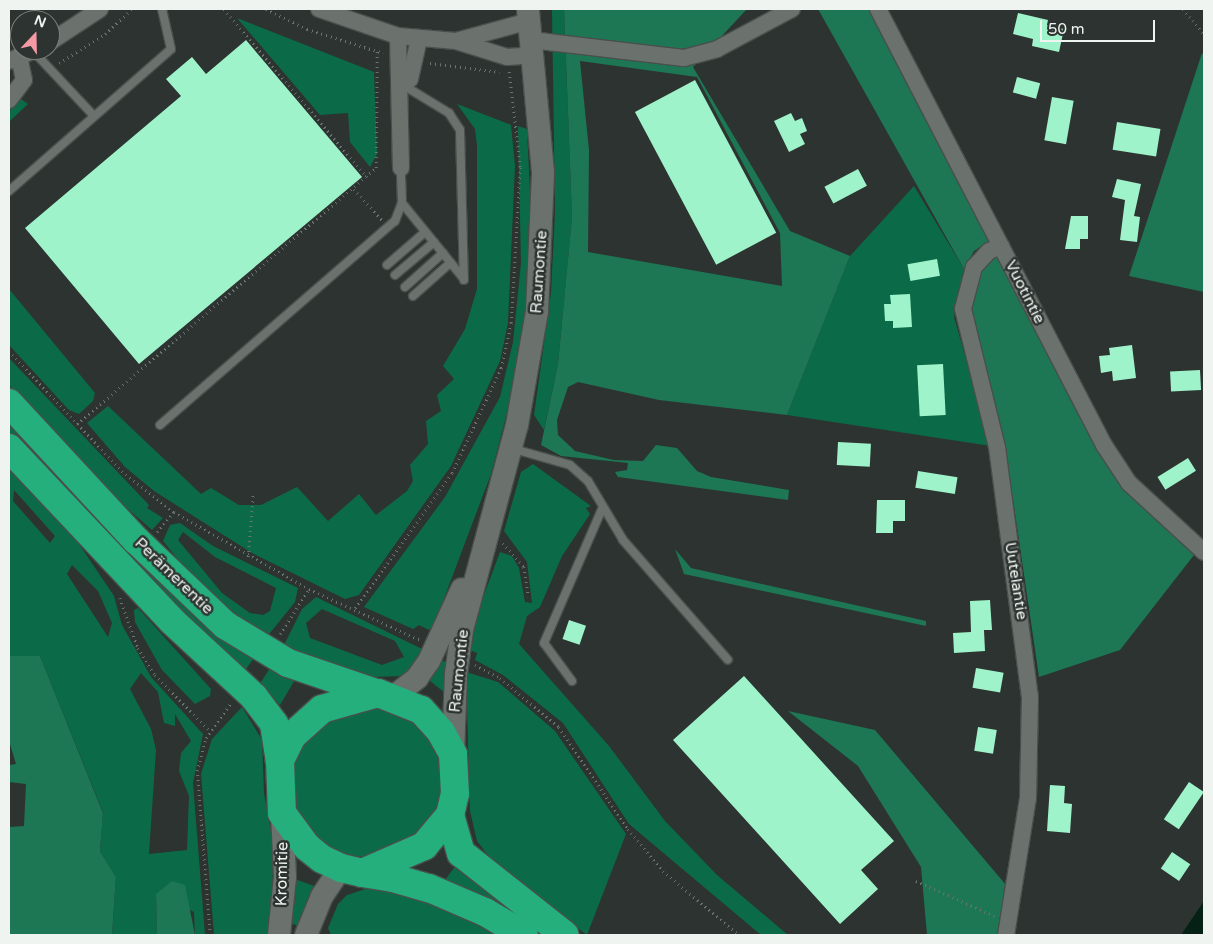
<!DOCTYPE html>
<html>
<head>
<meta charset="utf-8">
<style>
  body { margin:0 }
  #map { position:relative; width:1213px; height:944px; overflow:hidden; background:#2d3330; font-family:"Varela Round",sans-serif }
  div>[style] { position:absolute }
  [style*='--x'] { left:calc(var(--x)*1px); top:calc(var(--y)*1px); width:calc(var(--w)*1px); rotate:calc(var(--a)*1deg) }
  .green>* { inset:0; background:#0b6b49 }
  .round { border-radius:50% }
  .forest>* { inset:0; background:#1d7654 }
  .water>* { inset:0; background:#052014 }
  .building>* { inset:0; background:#9ff3ca; transform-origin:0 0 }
  .path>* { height:2.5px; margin-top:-1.25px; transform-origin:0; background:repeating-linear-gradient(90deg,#6d7370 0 1px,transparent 0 5px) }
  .roads { filter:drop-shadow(1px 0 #494f4c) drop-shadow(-1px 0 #494f4c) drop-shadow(0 1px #494f4c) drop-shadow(0 -1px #494f4c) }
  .lane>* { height:8px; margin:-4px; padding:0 4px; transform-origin:4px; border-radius:4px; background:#6b726e }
  .street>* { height:16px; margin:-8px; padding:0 8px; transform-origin:8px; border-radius:8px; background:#6b726e }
  .secondary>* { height:22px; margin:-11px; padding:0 11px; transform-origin:11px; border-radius:11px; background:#6b726e }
  .highway>* { height:28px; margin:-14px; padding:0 14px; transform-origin:14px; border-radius:14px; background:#25af7c }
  span { translate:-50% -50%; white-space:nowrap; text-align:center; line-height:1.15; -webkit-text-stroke:5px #2d3330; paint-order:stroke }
  .street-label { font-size:16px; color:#eff4f1 }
  .frame { position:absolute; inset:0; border:10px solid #eff4f1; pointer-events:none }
  .north { position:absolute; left:10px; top:10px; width:50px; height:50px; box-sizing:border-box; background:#2d3330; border:1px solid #7b807d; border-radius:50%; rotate:21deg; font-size:14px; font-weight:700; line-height:20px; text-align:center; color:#eff4f1 }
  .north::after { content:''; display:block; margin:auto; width:18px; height:22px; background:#f49aa4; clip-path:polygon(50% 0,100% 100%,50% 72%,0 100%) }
  .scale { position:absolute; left:1040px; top:20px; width:115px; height:22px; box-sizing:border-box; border:2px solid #eff4f1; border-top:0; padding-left:6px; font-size:15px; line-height:18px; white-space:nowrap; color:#eff4f1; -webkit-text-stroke:4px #2d3330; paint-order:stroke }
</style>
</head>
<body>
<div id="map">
  <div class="green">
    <div style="clip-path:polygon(552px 9px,564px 9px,572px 217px,558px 364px,544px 430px,534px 415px,551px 293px,555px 212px)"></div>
    <div style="clip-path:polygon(237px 18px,374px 72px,377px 154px,370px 167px,350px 142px,348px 113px,320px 115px)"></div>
    <div style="clip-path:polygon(21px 99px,28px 104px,9px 122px,9px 111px)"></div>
    <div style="clip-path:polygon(457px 104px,511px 125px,515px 166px,508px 323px,500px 361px,451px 466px,359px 595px,345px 599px,252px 553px,154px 491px,125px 467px,87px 423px,108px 406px,201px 494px,211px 488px,239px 505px,261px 505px,297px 487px,328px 521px,359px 494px,376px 515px,407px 491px,413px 481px,410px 465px,428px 444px,426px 421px,441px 411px,437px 395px,454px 379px,443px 366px,465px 329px,477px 289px,477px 145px,475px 129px)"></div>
    <div style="clip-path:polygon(518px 126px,527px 129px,531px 214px,524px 331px,514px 386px,491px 474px,434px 625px,429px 630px,419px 625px,413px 629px,364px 607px,445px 497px,500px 397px,513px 342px,521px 263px)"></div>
    <div style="clip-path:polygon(914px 186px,964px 269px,954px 317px,991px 446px,787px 415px,850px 256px)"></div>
    <div style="clip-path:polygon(9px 289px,95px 393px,93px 401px,79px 414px,69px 410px,9px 345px)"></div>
    <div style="clip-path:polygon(9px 358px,149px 505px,147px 508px,163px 518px,152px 530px,114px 497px,9px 385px)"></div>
    <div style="clip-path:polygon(9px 418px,254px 658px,244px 672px,174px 609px,9px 434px)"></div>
    <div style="clip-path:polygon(533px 464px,591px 506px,586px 508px,590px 514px,562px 556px,540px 607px,527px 616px,519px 644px,609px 746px,665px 821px,717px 875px,788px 935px,761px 935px,629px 824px,563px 723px,503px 675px,475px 660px,477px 653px,470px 650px,475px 619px,500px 552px,512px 556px,519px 568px,525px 602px,532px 603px,527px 562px,504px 531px,521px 472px)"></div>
    <div style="clip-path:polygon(evenodd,9px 465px,71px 532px,114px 596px,122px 625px,151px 677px,203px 734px,193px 783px,205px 935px,195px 935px,194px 912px,156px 894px,157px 935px,112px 935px,116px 877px,100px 851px,103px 812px,40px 656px,9px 656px,9px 465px,14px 490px,55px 536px,50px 543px,13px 501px,14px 490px,9px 465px,72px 565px,98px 591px,112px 623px,108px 637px,67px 574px,72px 565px,9px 465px,141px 673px,158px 692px,164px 723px,175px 726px,175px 714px,191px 741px,181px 753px,179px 771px,189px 796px,187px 850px,149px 854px,156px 750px,151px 729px,130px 689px,141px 673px)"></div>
    <div style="clip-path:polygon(evenodd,180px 523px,213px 546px,298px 588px,295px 602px,266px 638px,203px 590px,163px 541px,170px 525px,180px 523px,183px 532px,215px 557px,276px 588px,270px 611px,263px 615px,250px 613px,222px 593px,178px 540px,183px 532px)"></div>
    <div style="clip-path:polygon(evenodd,316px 597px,426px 651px,418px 665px,403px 676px,372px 677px,283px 647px,302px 609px,316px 597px,322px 609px,395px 641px,404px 657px,382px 665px,310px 638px,306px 623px,322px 609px)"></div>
    <div style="clip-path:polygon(138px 608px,211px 689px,210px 696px,195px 704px,162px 670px,135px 622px,134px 610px)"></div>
    <div style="clip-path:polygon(438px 659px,448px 663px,445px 693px,429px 680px)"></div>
    <div style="clip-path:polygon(270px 668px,296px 678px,280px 705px,259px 685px)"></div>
    <div style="clip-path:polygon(466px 672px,498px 682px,555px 731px,626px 834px,587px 935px,495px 865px,477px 841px,470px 811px)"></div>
    <div style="clip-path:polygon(242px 707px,262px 740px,264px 793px,274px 848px,270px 935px,214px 935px,201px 774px,212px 739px)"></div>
    <div class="round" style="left:292px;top:707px;width:150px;height:150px"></div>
    <div style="clip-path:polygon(455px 867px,467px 877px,551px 935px,444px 881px)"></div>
    <div style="clip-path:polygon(292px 878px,317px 887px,298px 926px,289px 922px)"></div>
    <div style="clip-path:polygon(372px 887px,416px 895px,451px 909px,494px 935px,331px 935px,328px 928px,338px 904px,347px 895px)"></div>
  </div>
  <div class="forest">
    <div style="clip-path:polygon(evenodd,564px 9px,747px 9px,693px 67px,790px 231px,850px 256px,787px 415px,659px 400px,578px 382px,568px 387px,557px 420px,558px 435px,575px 451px,614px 460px,643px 461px,656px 445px,677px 448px,697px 471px,711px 477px,789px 490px,788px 500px,618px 477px,615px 472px,627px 470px,628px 463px,561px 456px,541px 445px,558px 364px,572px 217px,564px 9px,580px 61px,697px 77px,780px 233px,782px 286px,588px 252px,589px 150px,580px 61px)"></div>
    <div style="clip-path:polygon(818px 9px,870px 9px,991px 240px,974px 251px,964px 269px)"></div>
    <div style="clip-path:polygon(1202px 53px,1204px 56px,1204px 292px,1129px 276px)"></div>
    <div style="clip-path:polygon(998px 252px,1123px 487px,1194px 555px,1120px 650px,1039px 677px,1005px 445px,967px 310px,979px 270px)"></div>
    <div style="clip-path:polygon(675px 549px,691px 568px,926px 621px,926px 626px,684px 574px)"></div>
    <div style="clip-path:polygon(9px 656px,40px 656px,103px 813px,100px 851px,116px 877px,112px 935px,9px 935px,9px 827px,24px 826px,26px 784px,9px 782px,9px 765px,16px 764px,9px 741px)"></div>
    <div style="clip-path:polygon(788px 711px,875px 730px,1006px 885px,998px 935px,927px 935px,921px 867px,858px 766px)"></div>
    <div style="clip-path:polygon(172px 881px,185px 885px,195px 935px,157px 935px,156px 894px)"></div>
  </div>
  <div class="water">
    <div style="clip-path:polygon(1204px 901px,1204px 935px,1181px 935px)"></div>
  </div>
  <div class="building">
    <div style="clip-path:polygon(1018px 13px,1048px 20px,1047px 25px,1064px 29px,1059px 52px,1032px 46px,1033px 39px,1013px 34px)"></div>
    <div style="clip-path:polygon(246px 40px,362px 177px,139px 364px,25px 228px,181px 96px,166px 79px,192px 57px,206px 74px)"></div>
    <div style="left:1017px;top:77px;width:24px;height:16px;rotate:15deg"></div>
    <div style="left:695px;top:80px;width:173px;height:68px;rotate:62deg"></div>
    <div style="left:1052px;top:97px;width:22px;height:44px;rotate:10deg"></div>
    <div style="clip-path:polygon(791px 113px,795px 121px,802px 118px,807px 131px,800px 134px,805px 144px,789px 152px,774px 121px)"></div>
    <div style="left:1117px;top:122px;width:44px;height:28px;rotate:9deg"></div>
    <div style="left:858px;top:169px;width:19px;height:38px;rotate:62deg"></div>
    <div style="clip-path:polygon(1117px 179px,1141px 184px,1134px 216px,1140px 217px,1137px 242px,1120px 240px,1125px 200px,1112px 197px)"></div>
    <div style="clip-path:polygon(1071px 216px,1088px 216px,1088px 239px,1080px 239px,1080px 249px,1065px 249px)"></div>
    <div style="left:937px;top:259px;width:17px;height:30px;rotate:80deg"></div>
    <div style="clip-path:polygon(910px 294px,912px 327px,893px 328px,893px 321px,885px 321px,884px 304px,891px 304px,890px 295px)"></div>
    <div style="clip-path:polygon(1132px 345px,1136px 378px,1113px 381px,1112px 371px,1101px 373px,1099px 356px,1110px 355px,1109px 348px)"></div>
    <div style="left:943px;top:364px;width:51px;height:26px;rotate:87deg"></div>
    <div style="left:1200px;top:370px;width:20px;height:30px;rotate:87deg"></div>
    <div style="left:838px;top:442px;width:33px;height:23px;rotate:3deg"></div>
    <div style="left:1188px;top:458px;width:15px;height:36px;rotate:58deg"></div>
    <div style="left:918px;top:471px;width:40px;height:17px;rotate:9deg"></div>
    <div style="clip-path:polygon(877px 500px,905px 500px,905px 521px,893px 521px,893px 533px,876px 533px)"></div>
    <div style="clip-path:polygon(990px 600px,992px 630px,984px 630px,985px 651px,954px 653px,953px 633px,971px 632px,970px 601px)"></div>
    <div style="left:569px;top:620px;width:18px;height:20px;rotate:19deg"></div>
    <div style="left:976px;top:668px;width:28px;height:20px;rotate:10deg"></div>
    <div style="clip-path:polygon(744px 676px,894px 841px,861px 870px,878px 889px,840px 924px,673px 740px)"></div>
    <div style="left:978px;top:727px;width:19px;height:24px;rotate:9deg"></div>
    <div style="left:1189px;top:782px;width:18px;height:45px;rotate:34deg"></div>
    <div style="clip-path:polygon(1050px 785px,1065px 786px,1064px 803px,1072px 804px,1070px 833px,1047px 831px)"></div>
    <div style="left:1172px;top:852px;width:22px;height:20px;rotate:34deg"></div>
  </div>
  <div class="path">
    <div style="--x:224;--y:9;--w:221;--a:49.6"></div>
    <div style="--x:266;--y:9;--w:46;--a:26"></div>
    <div style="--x:307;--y:29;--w:80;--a:17.5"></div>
    <div style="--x:1183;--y:9;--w:33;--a:50"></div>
    <div style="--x:59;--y:63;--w:54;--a:-32.2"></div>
    <div style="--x:105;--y:34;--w:37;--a:-43"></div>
    <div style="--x:430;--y:63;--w:70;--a:7.4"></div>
    <div style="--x:354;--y:189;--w:42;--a:47.9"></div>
    <div style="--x:9;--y:351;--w:165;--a:46.7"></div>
    <div style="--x:122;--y:471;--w:66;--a:38.3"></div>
    <div style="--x:174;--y:512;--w:155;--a:29.7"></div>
    <div style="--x:309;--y:589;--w:122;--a:24.7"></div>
    <div style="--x:77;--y:424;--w:394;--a:-40.6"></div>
    <div style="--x:376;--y:168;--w:117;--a:-89.5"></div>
    <div style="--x:157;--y:532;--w:26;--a:-50"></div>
    <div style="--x:503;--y:543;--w:32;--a:49"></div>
    <div style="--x:524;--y:567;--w:30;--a:81"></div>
    <div style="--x:248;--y:557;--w:62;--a:-85.4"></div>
    <div style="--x:120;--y:598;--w:53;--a:70.2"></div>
    <div style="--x:138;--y:648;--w:32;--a:58"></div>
    <div style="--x:155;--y:675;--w:78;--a:45.5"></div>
    <div style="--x:355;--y:608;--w:166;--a:-54.3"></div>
    <div style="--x:452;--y:473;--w:116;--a:-65"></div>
    <div style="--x:501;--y:368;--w:46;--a:-77.5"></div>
    <div style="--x:511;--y:323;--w:156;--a:-86.7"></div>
    <div style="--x:520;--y:167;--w:96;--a:-96.6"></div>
    <div style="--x:280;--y:634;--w:54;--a:-57.2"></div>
    <div style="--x:475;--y:665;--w:28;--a:27"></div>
    <div style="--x:500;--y:678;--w:77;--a:39.7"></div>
    <div style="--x:559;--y:727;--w:123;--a:55.9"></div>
    <div style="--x:628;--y:829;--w:55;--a:50.2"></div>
    <div style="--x:663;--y:871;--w:99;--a:40.1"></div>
    <div style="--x:916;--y:881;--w:86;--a:23.9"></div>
    <div style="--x:210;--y:935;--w:165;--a:-94.5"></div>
    <div style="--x:197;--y:771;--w:34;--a:-75"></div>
    <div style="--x:206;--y:738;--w:42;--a:-54.8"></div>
  </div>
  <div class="roads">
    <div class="lane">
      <div style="--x:33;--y:51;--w:89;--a:46.8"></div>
      <div style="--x:403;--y:85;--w:54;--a:31.3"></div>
      <div style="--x:449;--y:113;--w:20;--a:57"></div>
      <div style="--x:460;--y:130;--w:150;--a:88.5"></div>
      <div style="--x:9;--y:191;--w:215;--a:-41.2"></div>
      <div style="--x:171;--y:49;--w:41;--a:-102.7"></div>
      <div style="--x:402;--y:203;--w:98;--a:50.8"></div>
      <div style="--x:387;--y:265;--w:50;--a:-41"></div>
      <div style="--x:395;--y:275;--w:51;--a:-40.2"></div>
      <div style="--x:405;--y:287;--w:51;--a:-41.8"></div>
      <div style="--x:413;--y:296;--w:50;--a:-41.7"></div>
      <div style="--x:160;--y:425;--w:311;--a:-41"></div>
      <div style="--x:395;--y:221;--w:19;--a:-69"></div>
      <div style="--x:402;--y:203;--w:35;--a:-92"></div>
      <div style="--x:514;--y:449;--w:58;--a:15.9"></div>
      <div style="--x:570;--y:465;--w:24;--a:42"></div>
      <div style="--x:588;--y:481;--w:69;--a:59.3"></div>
      <div style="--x:623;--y:540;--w:159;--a:48.8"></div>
      <div style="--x:572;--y:681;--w:47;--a:-126.4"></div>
      <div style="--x:544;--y:643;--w:146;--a:-66.6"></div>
    </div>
    <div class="street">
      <div style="--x:319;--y:9;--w:83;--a:18.9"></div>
      <div style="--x:398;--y:36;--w:58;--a:4.9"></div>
      <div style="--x:456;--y:41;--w:53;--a:17.4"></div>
      <div style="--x:507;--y:57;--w:26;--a:-4"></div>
      <div style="--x:878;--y:9;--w:491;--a:62.6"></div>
      <div style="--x:1104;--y:445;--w:45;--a:56.7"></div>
      <div style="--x:1129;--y:483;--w:102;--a:42.6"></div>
      <div style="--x:398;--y:36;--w:132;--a:88.7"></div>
      <div style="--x:531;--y:40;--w:154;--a:6.7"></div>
      <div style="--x:684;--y:58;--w:34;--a:-15"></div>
      <div style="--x:717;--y:49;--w:85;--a:-28.1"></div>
      <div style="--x:456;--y:41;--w:76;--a:-15.3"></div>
      <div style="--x:50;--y:42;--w:60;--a:-33.4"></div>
      <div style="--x:9;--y:61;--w:28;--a:-23"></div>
      <div style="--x:403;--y:85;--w:9;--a:-41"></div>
      <div style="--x:410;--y:79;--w:41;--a:-77.3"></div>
      <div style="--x:9;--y:100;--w:25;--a:-53"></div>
      <div style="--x:24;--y:80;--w:24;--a:-102"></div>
      <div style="--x:1001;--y:246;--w:13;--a:157"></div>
      <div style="--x:989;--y:251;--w:22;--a:133"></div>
      <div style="--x:974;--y:267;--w:43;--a:104.7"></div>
      <div style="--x:963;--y:309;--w:142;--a:76.2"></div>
      <div style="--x:997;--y:447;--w:251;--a:82.5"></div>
      <div style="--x:1030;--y:696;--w:102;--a:91.1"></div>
      <div style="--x:1028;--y:798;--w:139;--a:99.1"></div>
    </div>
    <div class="secondary">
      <div style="--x:393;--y:697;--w:31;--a:-38"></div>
      <div style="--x:417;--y:678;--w:21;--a:-55"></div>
      <div style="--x:429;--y:661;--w:79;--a:-65.4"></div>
      <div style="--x:453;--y:754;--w:80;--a:-87.9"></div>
      <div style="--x:456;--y:674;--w:44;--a:-82.2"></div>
      <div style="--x:462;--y:630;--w:212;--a:-75"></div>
      <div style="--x:517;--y:425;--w:116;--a:-80"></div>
      <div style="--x:537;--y:311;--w:139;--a:-87.5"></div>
      <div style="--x:543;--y:172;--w:164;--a:-95.3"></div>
      <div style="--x:279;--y:935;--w:58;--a:-84.1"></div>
      <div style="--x:285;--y:877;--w:64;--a:-92.7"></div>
      <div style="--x:306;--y:935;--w:42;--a:-67.7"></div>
      <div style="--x:322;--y:896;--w:34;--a:-56"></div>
    </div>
    <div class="highway">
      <div style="--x:9;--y:403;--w:187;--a:47.2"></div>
      <div style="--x:136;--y:540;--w:123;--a:43.7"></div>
      <div style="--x:225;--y:625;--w:74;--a:31.1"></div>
      <div style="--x:288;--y:663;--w:93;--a:18.8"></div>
      <div style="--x:9;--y:448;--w:238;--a:46.7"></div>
      <div style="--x:172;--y:621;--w:112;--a:42.8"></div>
      <div style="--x:254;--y:697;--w:34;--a:53"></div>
      <div style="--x:274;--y:724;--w:37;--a:81"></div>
      <div style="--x:450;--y:815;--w:40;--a:74"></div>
      <div style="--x:461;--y:853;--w:132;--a:38.3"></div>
      <div style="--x:362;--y:873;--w:68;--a:-23.5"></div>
      <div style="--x:424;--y:846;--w:40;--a:-50"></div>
      <div style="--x:450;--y:815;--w:22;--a:-77"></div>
      <div style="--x:455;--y:794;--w:40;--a:-92.9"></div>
      <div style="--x:453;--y:754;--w:25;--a:-119"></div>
      <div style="--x:441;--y:732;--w:30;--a:-132"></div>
      <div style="--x:421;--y:710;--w:46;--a:-158.4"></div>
      <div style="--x:378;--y:693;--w:58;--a:164.1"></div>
      <div style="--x:322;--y:709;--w:40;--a:138"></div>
      <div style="--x:292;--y:736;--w:28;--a:116"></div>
      <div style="--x:280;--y:761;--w:52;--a:87.8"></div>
      <div style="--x:282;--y:813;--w:42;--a:53.7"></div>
      <div style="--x:307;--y:847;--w:19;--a:39"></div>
      <div style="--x:322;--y:859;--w:21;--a:25"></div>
      <div style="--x:341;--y:868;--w:22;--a:13"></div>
      <div style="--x:362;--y:873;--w:31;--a:9"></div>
      <div style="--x:393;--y:878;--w:37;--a:16"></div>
      <div style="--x:429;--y:888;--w:61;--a:23.2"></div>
      <div style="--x:485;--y:912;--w:45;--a:30.5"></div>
    </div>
  </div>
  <div class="street-label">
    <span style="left:539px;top:272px;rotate:-86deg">Raumontie</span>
    <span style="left:1025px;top:292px;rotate:63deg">Vuotintie</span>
    <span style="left:174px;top:576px;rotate:44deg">Perämerentie</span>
    <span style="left:1016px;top:581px;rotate:81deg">Uutelantie</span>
    <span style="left:459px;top:671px;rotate:-84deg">Raumontie</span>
    <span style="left:282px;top:874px;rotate:-89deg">Kromitie</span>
  </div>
  <div class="frame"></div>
  <div class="north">N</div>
  <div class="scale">50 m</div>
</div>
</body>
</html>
